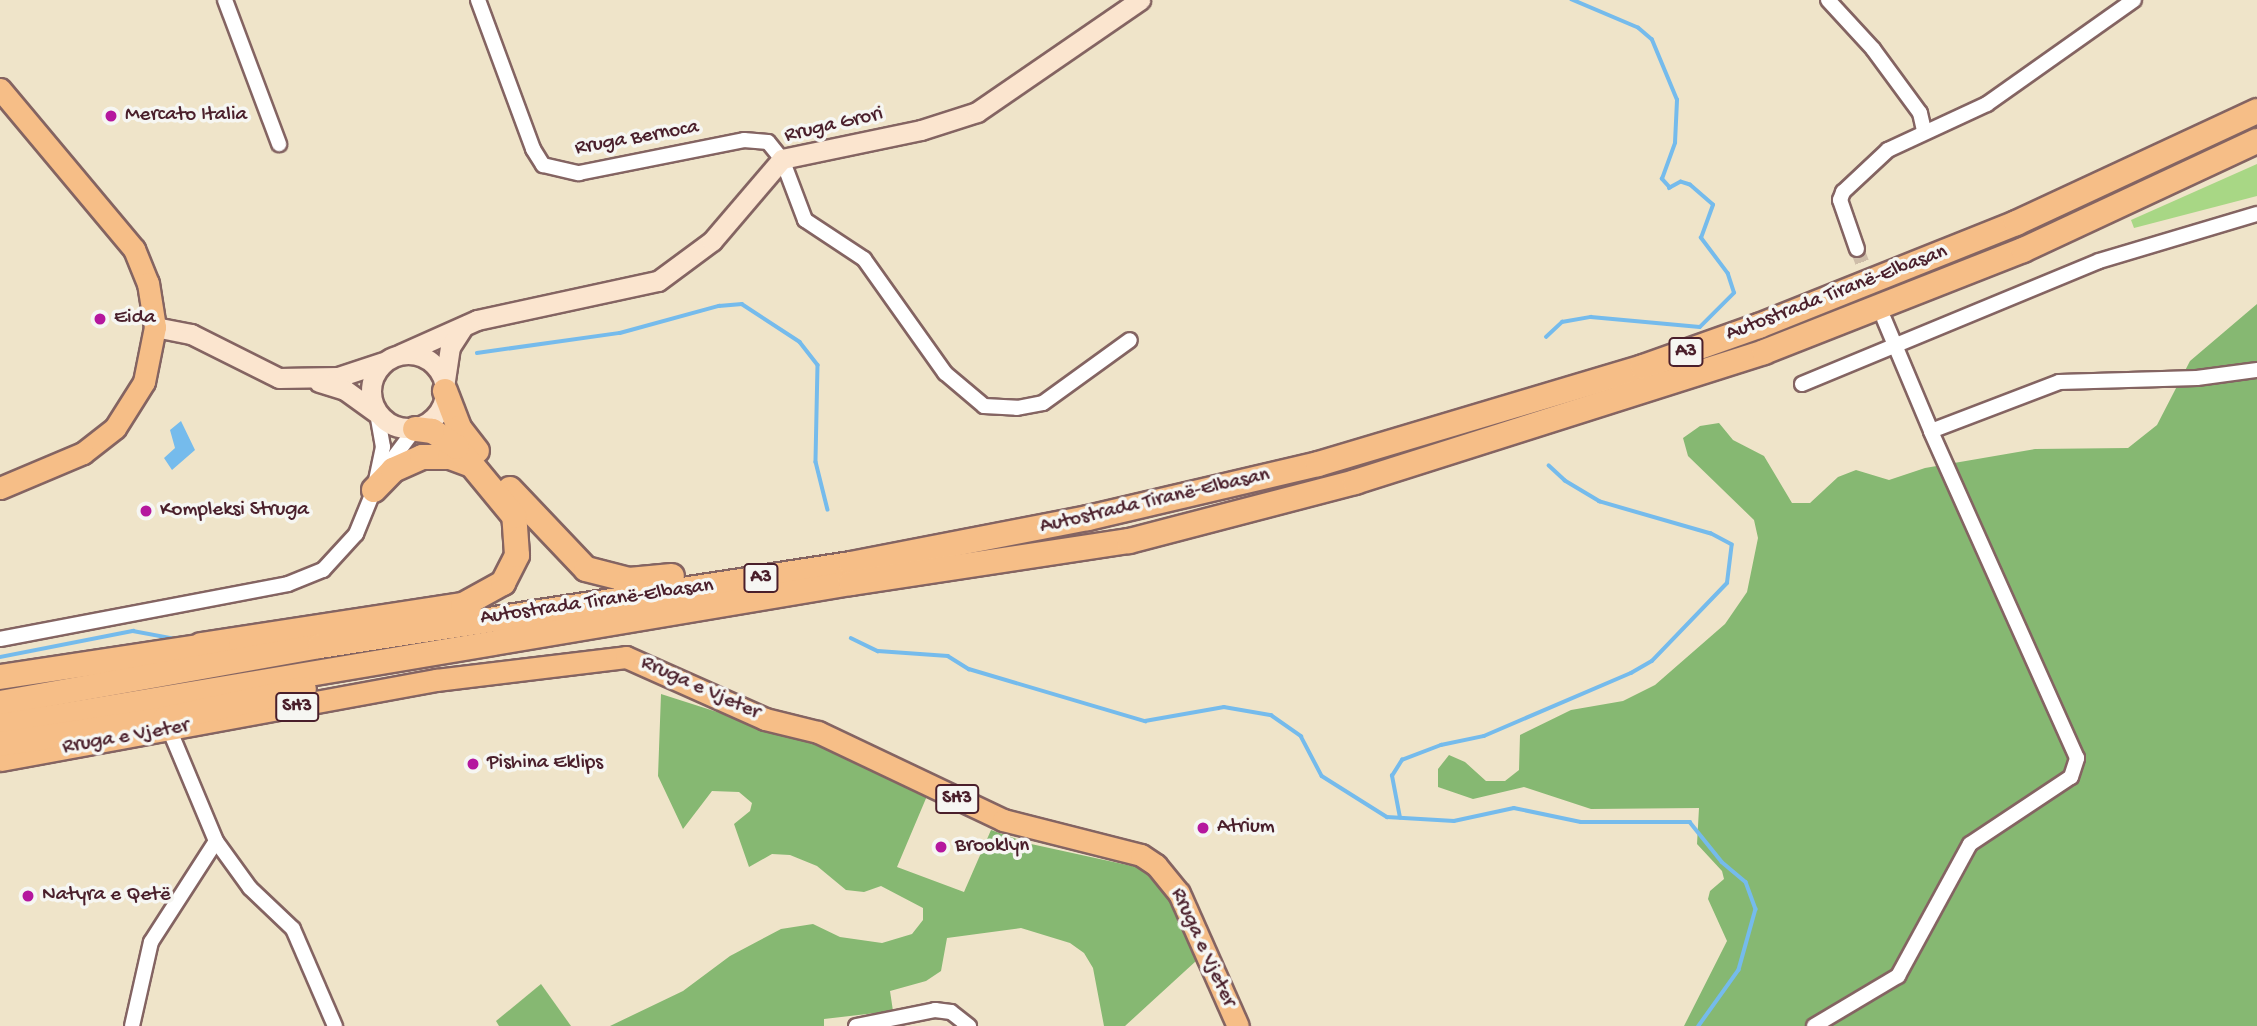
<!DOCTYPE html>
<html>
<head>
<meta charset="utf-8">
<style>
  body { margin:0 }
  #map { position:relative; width:2257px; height:1026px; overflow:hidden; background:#efe4c9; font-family:"Gochi Hand",sans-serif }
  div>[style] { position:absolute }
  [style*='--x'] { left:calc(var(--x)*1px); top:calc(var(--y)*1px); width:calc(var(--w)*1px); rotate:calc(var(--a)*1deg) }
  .green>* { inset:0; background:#a8d785 }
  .forest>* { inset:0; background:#86b872 }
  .water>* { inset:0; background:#75bbec }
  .stream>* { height:3.5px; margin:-1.75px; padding:0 1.75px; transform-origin:1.75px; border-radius:1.75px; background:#75bbec }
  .street-tunnel>* { height:14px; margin-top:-7px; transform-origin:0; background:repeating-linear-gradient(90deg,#cebda9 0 14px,transparent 0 21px) }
  .roads { filter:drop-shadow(2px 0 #846462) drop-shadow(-2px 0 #846462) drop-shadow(0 2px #846462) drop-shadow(0 -2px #846462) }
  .street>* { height:14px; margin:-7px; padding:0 7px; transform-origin:7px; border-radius:7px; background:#fff }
  .secondary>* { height:19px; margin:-9.5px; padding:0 9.5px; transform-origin:9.5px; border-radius:9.5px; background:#fbe5cf }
  .secondary>.ring { margin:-9.5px; padding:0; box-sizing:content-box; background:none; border:19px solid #fbe5cf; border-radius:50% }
  .primary>* { height:21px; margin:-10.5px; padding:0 10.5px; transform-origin:10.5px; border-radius:10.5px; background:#f6be87 }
  .highway>* { height:24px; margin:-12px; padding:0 12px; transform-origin:12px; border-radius:12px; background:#f6be87 }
  .dots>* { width:19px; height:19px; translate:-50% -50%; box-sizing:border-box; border:4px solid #f6f6f2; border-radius:50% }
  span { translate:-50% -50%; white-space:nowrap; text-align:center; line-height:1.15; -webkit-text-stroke:7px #f6f6f2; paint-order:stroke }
  .shield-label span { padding:2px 5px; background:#f6f6f2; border:2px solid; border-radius:5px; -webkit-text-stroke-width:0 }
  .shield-label { font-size:19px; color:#4a1f2b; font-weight:700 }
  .poi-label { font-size:21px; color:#4a1f2b }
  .left { translate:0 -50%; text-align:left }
  .street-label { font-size:21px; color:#4a1f2b }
</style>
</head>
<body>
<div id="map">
  <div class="green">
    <div style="clip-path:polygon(2257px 164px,2257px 196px,2134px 228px,2131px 220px)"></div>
  </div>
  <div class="forest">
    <div style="clip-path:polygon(2257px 304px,2257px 1026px,1684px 1026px,1727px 941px,1708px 899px,1710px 891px,1724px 879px,1722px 871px,1697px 844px,1699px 808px,1591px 809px,1524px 787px,1473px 799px,1438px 787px,1438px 769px,1449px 755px,1465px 762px,1486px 781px,1505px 781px,1519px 770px,1520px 735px,1571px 710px,1623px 701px,1655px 685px,1725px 624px,1747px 592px,1758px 538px,1754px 520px,1688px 456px,1683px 438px,1700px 426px,1719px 423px,1733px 440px,1764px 456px,1792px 503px,1810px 503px,1838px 477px,1856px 470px,1889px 480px,1925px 468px,2035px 449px,2128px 448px,2157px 425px,2190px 361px)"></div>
    <div style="clip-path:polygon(661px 694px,823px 746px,927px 796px,897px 867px,964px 892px,991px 830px,1031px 844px,1141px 868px,1172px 902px,1196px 961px,1125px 1026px,1104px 1026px,1093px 968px,1084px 953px,1070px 943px,1021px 928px,947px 938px,941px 971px,926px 981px,890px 991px,893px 1011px,824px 1019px,824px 1026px,610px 1026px,683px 991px,730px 956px,781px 929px,813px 924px,840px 937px,882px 943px,912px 934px,923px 920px,923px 908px,881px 886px,864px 892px,846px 890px,817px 866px,790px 855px,772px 854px,749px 867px,734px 824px,750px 811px,752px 803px,739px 792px,712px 791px,683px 829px,658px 776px)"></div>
    <div style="clip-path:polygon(541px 984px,571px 1026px,499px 1026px,496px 1021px)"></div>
  </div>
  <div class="water">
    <div style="clip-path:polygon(181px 421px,195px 450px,172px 470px,164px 458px,175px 448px,170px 430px)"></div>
  </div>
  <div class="stream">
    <div style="--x:1546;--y:337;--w:22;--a:-43"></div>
    <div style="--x:1562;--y:322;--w:29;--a:-10"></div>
    <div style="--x:1591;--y:317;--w:109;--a:5.2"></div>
    <div style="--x:1700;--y:327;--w:48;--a:-45"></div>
    <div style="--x:1734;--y:293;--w:20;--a:-108"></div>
    <div style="--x:1728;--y:274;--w:45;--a:-126.9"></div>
    <div style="--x:1701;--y:238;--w:35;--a:-70"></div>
    <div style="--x:1713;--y:205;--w:30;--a:-139"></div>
    <div style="--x:1690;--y:185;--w:9;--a:-162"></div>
    <div style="--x:1681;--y:182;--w:13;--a:151"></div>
    <div style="--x:1670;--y:188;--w:12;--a:-132"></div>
    <div style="--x:1662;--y:179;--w:38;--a:-70"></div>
    <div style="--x:1675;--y:143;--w:43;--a:-87.3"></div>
    <div style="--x:1677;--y:100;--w:65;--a:-112.6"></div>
    <div style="--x:1652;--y:40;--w:18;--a:-139"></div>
    <div style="--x:1638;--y:28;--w:72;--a:-157"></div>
    <div style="--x:477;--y:353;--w:144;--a:-8"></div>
    <div style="--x:620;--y:333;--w:103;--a:-15.3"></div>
    <div style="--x:719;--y:306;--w:23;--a:-5"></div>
    <div style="--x:742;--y:304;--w:69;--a:33.2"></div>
    <div style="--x:800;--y:342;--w:29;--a:52"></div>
    <div style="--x:818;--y:365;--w:97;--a:91.2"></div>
    <div style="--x:816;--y:462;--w:49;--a:76"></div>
    <div style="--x:851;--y:638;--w:30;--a:26"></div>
    <div style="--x:878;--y:651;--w:70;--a:4.1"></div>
    <div style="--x:948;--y:656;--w:25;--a:32"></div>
    <div style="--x:969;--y:669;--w:184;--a:16.5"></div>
    <div style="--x:1145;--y:721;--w:80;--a:-10"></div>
    <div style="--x:1224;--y:707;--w:48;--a:9.7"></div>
    <div style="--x:1271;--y:715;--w:37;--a:35"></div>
    <div style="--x:1301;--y:736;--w:45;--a:62.3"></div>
    <div style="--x:1322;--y:776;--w:77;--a:32.2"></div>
    <div style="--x:1387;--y:817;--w:67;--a:3.4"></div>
    <div style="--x:1454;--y:821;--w:61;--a:-12.2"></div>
    <div style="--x:1514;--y:808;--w:68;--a:11.8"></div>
    <div style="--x:1581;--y:822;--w:109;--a:0"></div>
    <div style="--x:1690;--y:822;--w:51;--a:51.3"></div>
    <div style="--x:1722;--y:862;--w:31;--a:40"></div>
    <div style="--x:1746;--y:882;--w:29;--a:70"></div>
    <div style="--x:1756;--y:909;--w:63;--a:105.6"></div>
    <div style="--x:1739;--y:970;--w:69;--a:125.5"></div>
    <div style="--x:0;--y:657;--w:136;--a:-11.1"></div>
    <div style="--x:133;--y:631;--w:44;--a:10.5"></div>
    <div style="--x:1400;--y:818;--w:43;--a:-100.8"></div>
    <div style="--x:1392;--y:776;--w:19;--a:-58"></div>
    <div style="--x:1402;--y:760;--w:42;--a:-21"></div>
    <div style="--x:1441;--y:745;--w:44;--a:-11.8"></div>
    <div style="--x:1484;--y:736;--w:160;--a:-23.2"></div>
    <div style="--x:1631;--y:673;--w:24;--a:-30"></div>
    <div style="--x:1652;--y:661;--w:108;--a:-46.1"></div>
    <div style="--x:1727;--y:583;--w:38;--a:-83"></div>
    <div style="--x:1732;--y:545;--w:24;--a:-152"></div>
    <div style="--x:1711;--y:534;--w:116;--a:-163.9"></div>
    <div style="--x:1600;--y:502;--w:41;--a:-149"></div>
    <div style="--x:1565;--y:481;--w:22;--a:-137"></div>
  </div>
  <div class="street-tunnel">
    <div style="--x:1857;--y:249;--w:42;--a:69"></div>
  </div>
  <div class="roads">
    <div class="street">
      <div style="--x:225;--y:0;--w:154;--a:69.4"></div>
      <div style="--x:478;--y:0;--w:159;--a:69.7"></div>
      <div style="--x:533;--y:149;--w:19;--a:58"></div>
      <div style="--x:543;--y:165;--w:37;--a:13"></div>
      <div style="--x:579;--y:173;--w:168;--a:-11.3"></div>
      <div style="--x:744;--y:140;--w:24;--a:5"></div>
      <div style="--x:768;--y:142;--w:22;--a:51"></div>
      <div style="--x:782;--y:159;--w:65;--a:69.3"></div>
      <div style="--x:805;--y:220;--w:71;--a:33.5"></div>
      <div style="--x:864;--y:259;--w:140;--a:54.6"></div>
      <div style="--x:945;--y:373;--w:51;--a:40.2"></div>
      <div style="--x:984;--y:406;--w:33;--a:3"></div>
      <div style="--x:1017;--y:408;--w:26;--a:-11"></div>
      <div style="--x:1043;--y:403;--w:107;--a:-35.9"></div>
      <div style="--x:1828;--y:0;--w:67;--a:47.4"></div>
      <div style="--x:1873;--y:49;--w:79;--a:53.7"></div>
      <div style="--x:1920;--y:113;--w:17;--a:77"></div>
      <div style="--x:1857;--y:249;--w:52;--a:-109.1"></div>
      <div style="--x:1840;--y:200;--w:9;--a:-69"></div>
      <div style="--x:1843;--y:192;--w:62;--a:-43"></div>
      <div style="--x:1888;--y:150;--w:109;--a:-24.9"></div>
      <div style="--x:1987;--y:104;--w:180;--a:-35.3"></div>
      <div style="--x:1884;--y:319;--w:121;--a:67.2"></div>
      <div style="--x:1802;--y:384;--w:321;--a:-22.5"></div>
      <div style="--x:2099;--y:261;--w:165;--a:-16.6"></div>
      <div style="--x:382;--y:473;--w:55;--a:-53.1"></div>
      <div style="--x:0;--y:639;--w:293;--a:-10.8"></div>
      <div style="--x:288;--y:584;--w:38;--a:-22"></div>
      <div style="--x:323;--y:570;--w:49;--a:-47.5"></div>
      <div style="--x:356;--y:534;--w:48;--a:-67.8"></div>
      <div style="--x:374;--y:490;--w:44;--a:-78.2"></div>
      <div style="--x:383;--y:447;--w:35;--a:-100"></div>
      <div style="--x:216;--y:841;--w:58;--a:54.1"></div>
      <div style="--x:250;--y:888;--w:59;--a:43.6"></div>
      <div style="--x:293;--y:929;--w:106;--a:66.6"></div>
      <div style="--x:132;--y:1026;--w:86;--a:-77.3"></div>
      <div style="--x:151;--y:942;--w:120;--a:-57.2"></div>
      <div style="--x:216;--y:841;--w:119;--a:-112.7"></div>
      <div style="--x:856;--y:1026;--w:81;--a:-11.4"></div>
      <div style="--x:935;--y:1010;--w:16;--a:7"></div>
      <div style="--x:951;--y:1012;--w:23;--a:38"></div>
      <div style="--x:1814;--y:1026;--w:98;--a:-30.8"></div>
      <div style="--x:1898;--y:976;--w:150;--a:-61.4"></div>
      <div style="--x:1970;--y:844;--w:121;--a:-33.6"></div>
      <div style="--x:2071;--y:777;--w:20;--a:-72"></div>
      <div style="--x:2077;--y:758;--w:358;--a:-114.1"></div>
      <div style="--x:1931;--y:431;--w:137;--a:-20.9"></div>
      <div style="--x:2059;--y:382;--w:138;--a:-1.7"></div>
      <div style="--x:2197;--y:378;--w:61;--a:-7.6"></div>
    </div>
    <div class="secondary">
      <div style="--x:155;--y:327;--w:37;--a:11"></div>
      <div style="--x:191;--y:334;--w:98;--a:26.6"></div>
      <div style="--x:279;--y:378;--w:59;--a:-1"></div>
      <div style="--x:338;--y:377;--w:47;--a:-18.4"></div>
      <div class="ring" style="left:371px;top:354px;width:55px;height:55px"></div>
      <div style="--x:401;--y:354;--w:83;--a:-24.1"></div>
      <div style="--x:477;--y:320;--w:185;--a:-12.2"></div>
      <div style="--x:658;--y:281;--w:67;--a:-36.5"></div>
      <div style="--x:712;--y:241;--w:108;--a:-49.5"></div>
      <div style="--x:782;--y:159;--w:142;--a:-11.8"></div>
      <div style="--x:921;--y:130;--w:59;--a:-17.8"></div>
      <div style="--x:977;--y:112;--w:198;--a:-34.5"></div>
      <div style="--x:319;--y:382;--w:27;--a:17"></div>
      <div style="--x:345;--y:390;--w:39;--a:36"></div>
      <div style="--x:444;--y:387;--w:40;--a:-81.5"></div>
      <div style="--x:450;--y:347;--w:24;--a:-57"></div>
    </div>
    <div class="primary">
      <div style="--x:0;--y:89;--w:209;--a:50.1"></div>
      <div style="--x:134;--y:249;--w:37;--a:68"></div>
      <div style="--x:148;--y:283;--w:45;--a:81"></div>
      <div style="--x:155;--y:327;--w:56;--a:101.3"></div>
      <div style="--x:144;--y:382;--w:54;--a:122.2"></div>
      <div style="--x:115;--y:428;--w:41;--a:142"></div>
      <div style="--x:83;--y:453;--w:90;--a:157.1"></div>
      <div style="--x:0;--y:760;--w:443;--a:-10.4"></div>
      <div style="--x:436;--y:680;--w:191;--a:-6.9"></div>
      <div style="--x:626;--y:657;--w:152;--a:24"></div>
      <div style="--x:765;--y:719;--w:55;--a:13.8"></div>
      <div style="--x:818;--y:732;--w:205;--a:25.4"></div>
      <div style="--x:1003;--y:820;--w:142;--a:14.2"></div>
      <div style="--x:1141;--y:855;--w:18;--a:34"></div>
      <div style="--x:1156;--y:865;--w:36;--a:51"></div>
      <div style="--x:1179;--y:893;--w:145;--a:66.1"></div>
    </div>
    <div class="highway">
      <div style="--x:445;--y:391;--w:40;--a:69"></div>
      <div style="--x:459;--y:428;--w:29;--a:52"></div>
      <div style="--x:510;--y:489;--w:110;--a:46.5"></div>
      <div style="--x:586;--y:569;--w:44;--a:14.3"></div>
      <div style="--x:629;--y:580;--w:43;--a:-5.3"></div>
      <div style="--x:374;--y:490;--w:28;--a:-46"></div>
      <div style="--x:393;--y:470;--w:32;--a:-24"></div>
      <div style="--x:422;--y:457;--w:28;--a:0"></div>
      <div style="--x:450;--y:457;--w:23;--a:20"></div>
      <div style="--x:201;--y:645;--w:265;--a:-8.7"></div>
      <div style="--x:463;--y:605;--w:46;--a:-28.8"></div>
      <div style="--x:503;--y:583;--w:31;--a:-63"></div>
      <div style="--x:517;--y:555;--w:39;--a:-94"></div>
      <div style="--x:514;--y:516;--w:89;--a:-129.6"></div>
      <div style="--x:457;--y:447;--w:30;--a:-147"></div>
      <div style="--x:432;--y:431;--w:17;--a:-173"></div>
      <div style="--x:0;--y:677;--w:220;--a:-8.6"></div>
      <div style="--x:0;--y:703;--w:325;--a:-10.1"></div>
      <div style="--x:320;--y:646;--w:537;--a:-8.78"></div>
      <div style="--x:851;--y:564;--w:241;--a:-11"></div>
      <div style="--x:1088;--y:518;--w:236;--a:-13.2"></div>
      <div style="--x:1318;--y:464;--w:339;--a:-16.6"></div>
      <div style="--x:1643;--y:367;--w:123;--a:-19.5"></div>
      <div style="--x:1759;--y:326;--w:277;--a:-21.8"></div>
      <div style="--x:2016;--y:223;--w:266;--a:-24.9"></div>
      <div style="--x:0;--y:726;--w:863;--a:-9.54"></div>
      <div style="--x:851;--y:583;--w:281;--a:-8.6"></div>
      <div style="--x:1129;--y:541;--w:234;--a:-14.6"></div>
      <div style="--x:1355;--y:482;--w:429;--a:-17.6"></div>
      <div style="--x:1764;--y:352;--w:278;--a:-21.5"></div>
      <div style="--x:2023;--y:250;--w:258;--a:-25"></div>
      <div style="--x:0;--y:744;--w:167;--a:-8.6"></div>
      <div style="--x:165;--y:719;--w:142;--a:-12.2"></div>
    </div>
  </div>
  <div class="dots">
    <div style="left:111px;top:116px;background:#b5179e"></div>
    <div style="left:100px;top:319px;background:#b5179e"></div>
    <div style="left:146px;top:511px;background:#b5179e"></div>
    <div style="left:473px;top:764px;background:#b5179e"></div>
    <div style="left:1203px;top:828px;background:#b5179e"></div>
    <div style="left:941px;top:847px;background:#b5179e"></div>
    <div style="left:28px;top:896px;background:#b5179e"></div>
  </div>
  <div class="shield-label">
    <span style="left:1686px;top:352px">A3</span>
    <span style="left:761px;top:578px">A3</span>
    <span style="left:297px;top:707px">SH3</span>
    <span style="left:957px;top:799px">SH3</span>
  </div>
  <div class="poi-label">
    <span class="left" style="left:125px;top:116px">Mercato Italia</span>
    <span class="left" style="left:114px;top:319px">Eida</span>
    <span class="left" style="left:160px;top:511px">Kompleksi Struga</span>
    <span class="left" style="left:487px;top:764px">Pishina Eklips</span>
    <span class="left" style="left:1217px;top:828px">Atrium</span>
    <span class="left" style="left:955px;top:847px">Brooklyn</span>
    <span class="left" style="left:42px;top:896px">Natyra e Qetë</span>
  </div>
  <div class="street-label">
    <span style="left:834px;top:126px;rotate:-13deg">Rruga Grori</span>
    <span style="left:637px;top:139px;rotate:-10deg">Rruga Bernoca</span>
    <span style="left:1837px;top:294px;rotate:-21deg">Autostrada Tiranë-Elbasan</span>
    <span style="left:1155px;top:502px;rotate:-13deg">Autostrada Tiranë-Elbasan</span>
    <span style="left:597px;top:603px;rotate:-8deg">Autostrada Tiranë-Elbasan</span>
    <span style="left:700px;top:689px;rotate:24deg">Rruga e Vjeter</span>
    <span style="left:126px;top:738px;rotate:-10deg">Rruga e Vjeter</span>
    <span style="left:1202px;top:948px;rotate:65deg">Rruga e Vjeter</span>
  </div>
</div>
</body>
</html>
